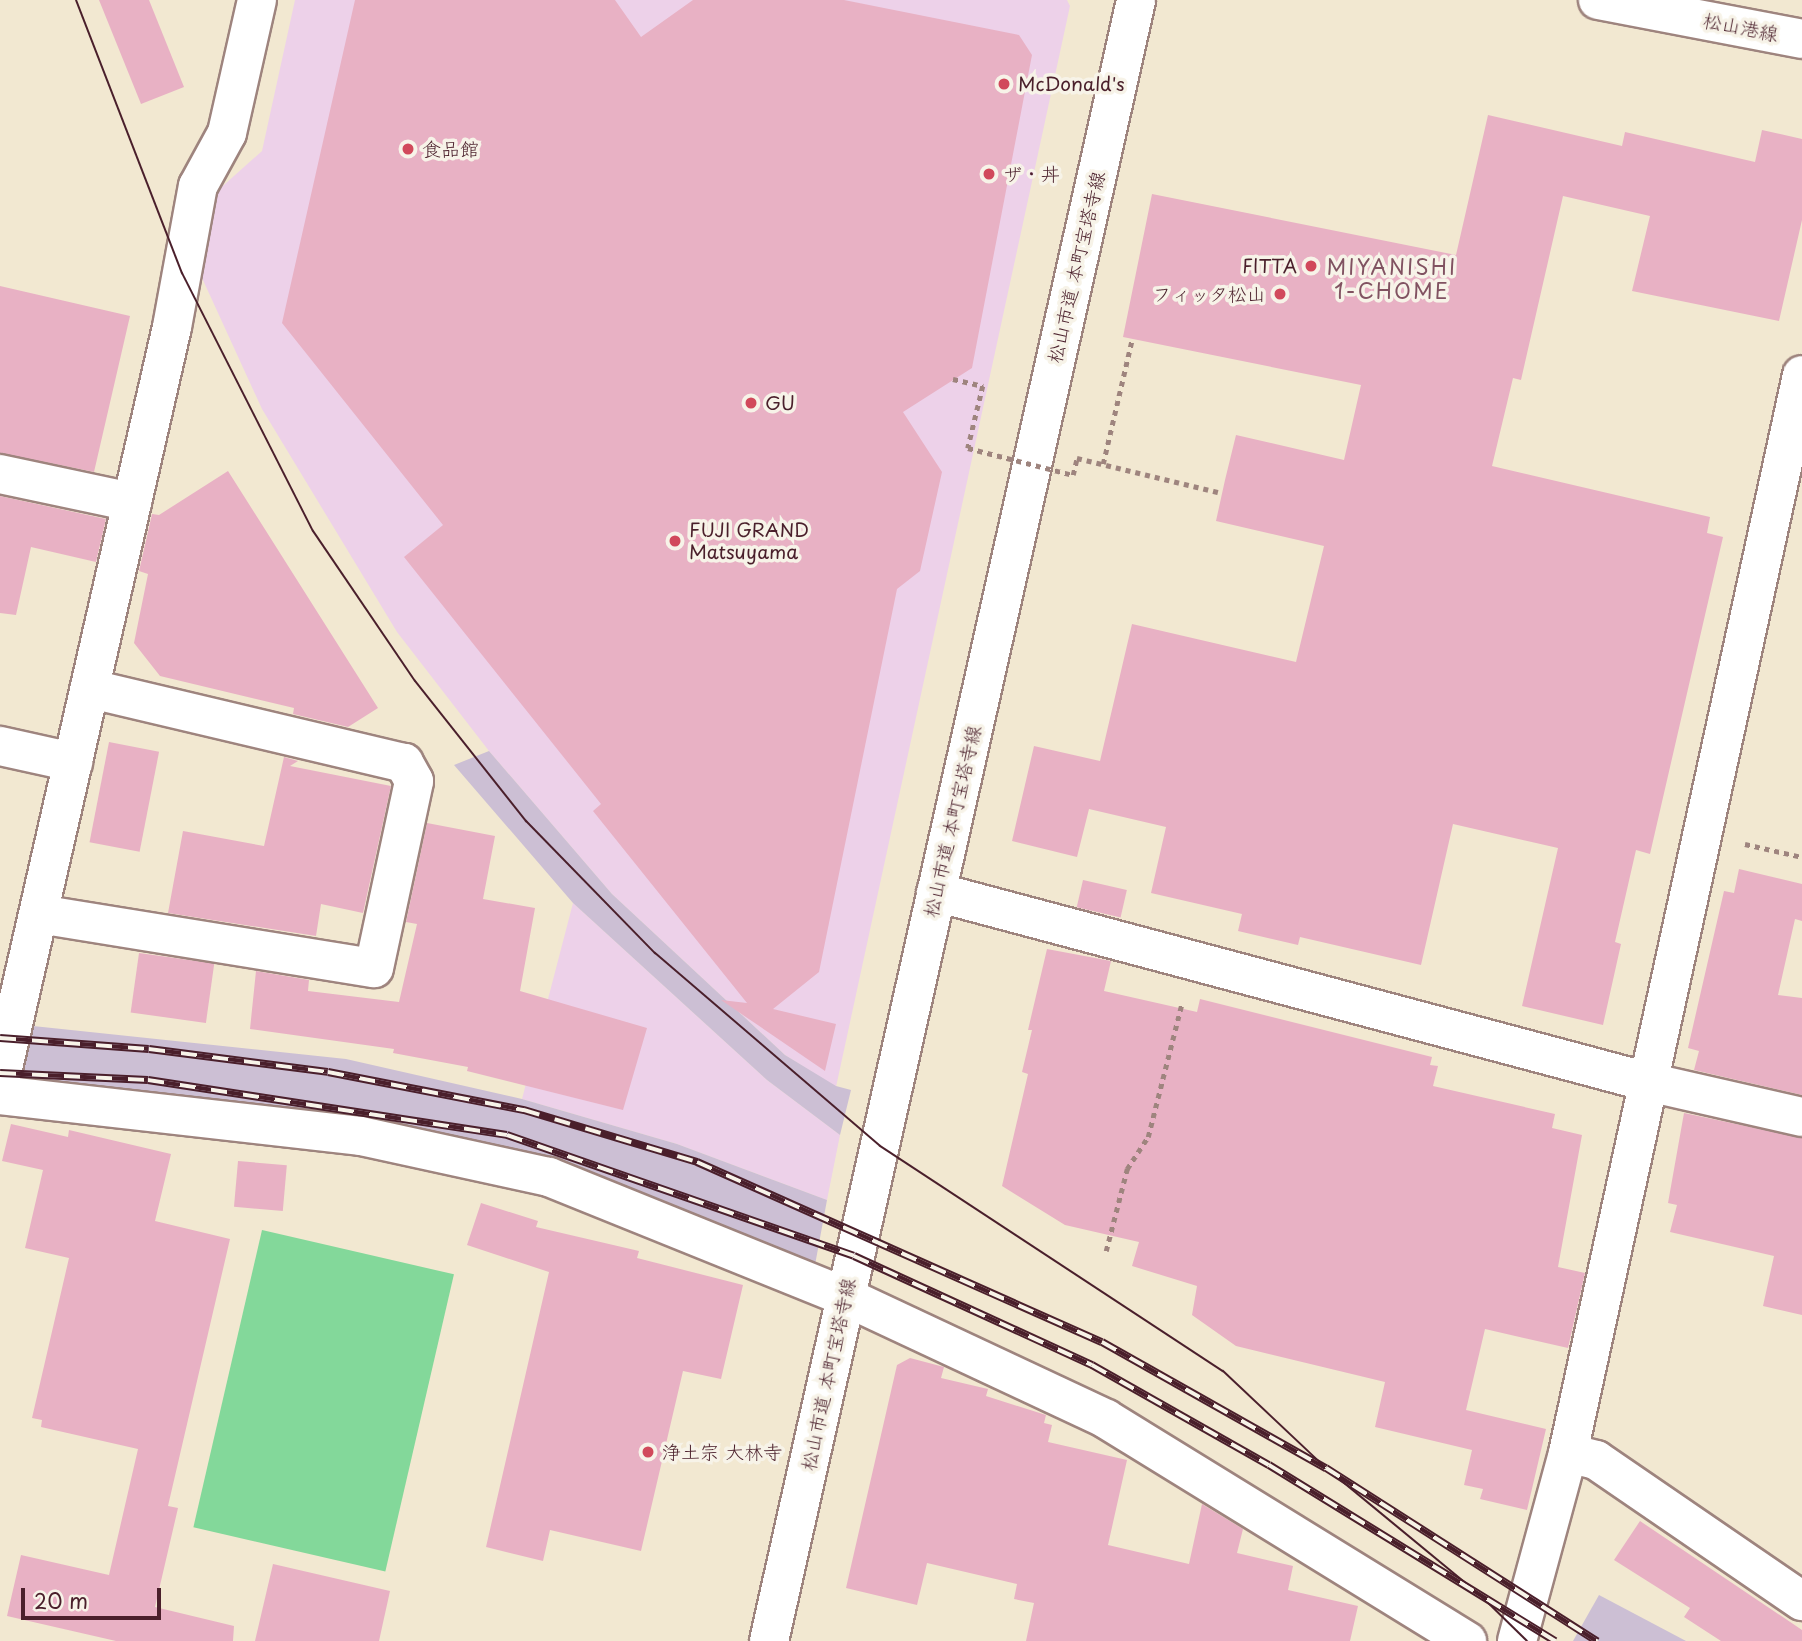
<!DOCTYPE html>
<html>
<head>
<meta charset="utf-8">
<style>
  body { margin:0 }
  #map { position:relative; width:1802px; height:1641px; overflow:hidden; background:#f2e8d1; font-family:"Playpen Sans","Klee One",sans-serif }
  div>[style] { position:absolute }
  [style*='--x'] { left:calc(var(--x)*1px); top:calc(var(--y)*1px); width:calc(var(--w)*1px); rotate:calc(var(--a)*1deg) }
  .built>* { inset:0; background:#edd1e9 }
  .industrial>* { inset:0; background:#ccbfd4 }
  .green>* { inset:0; background:#83d89a; transform-origin:0 0 }
  .building>* { inset:0; background:#e8b1c4; transform-origin:0 0 }
  .path>* { height:4.5px; margin-top:-2.25px; transform-origin:0; background:repeating-linear-gradient(90deg,#9e847e 0 5px,transparent 0 10px) }
  .roads { filter:drop-shadow(2px 0 #9e847e) drop-shadow(-2px 0 #9e847e) drop-shadow(0 2px #9e847e) drop-shadow(0 -2px #9e847e) }
  .minor>* { height:38px; margin:-19px; padding:0 19px; transform-origin:19px; border-radius:19px; background:#fff }
  .tertiary>* { height:38px; margin:-19px; padding:0 19px; transform-origin:19px; border-radius:19px; background:#fff }
  .primary>* { height:38px; margin:-19px; padding:0 19px; transform-origin:19px; border-radius:19px; background:#fff }
  .tram>* { height:2px; margin:-1px; padding:0 1px; transform-origin:1px; border-radius:1px; background:#4a1f2b }
  .rail>* { height:8px; margin-top:-4px; transform-origin:0; background:repeating-linear-gradient(90deg,#f7f3e8 0 16px,#4a1f2b 0 32px); box-sizing:border-box; border-block:2px solid #4a1f2b }
  .path-bridge>* { height:4.5px; margin-top:-2.25px; transform-origin:0; background:repeating-linear-gradient(90deg,#9e847e 0 5px,transparent 0 10px) }
  .dots>* { width:19px; height:19px; translate:-50% -50%; box-sizing:border-box; border:4px solid #f7f3e8; border-radius:50% }
  span { translate:-50% -50%; white-space:nowrap; text-align:center; line-height:1.15; -webkit-text-stroke:7px #f7f3e8; paint-order:stroke }
  .street-label { font-size:19px; color:#4a1f2b }
  .poi-label { font-size:19px; color:#4a1f2b }
  .left { translate:0 -50%; text-align:left }
  .right { translate:-100% -50%; text-align:right }
  .neighbourhood-label { font-size:21px; color:#815261; letter-spacing:2px }
  .scale { position:absolute; left:21px; top:1588px; width:140px; height:32px; box-sizing:border-box; border:4px solid #4a1f2b; border-top:0; padding-left:9px; font-size:21px; line-height:24px; white-space:nowrap; color:#4a1f2b; -webkit-text-stroke:5px #f7f3e8; paint-order:stroke }
</style>
</head>
<body>
<div id="map">
  <div class="built">
    <div style="clip-path:polygon(295px 0,1067px 0,1070px 6px,836px 1087px,785px 1055px,612px 894px,489px 751px,397px 632px,262px 409px,197px 267px,215px 193px,262px 151px)"></div>
    <div style="clip-path:polygon(573px 903px,767px 1080px,840px 1135px,827px 1200px,677px 1144px,522px 1099px)"></div>
  </div>
  <div class="industrial">
    <div style="clip-path:polygon(489px 751px,612px 894px,785px 1055px,836px 1086px,851px 1090px,840px 1135px,767px 1080px,573px 903px,454px 765px)"></div>
    <div style="clip-path:polygon(14px 1024px,346px 1059px,522px 1099px,677px 1144px,827px 1200px,815px 1265px,550px 1182px,0 1084px)"></div>
    <div style="clip-path:polygon(1599px 1595px,1686px 1641px,1573px 1641px)"></div>
  </div>
  <div class="green">
    <div style="left:262px;top:1230px;width:197px;height:305px;rotate:13deg"></div>
  </div>
  <div class="building">
    <div style="clip-path:polygon(99px 0,149px 0,184px 87px,141px 104px)"></div>
    <div style="clip-path:polygon(355px 0,615px 0,641px 37px,693px 0,844px 0,1019px 35px,1032px 55px,972px 368px,903px 412px,942px 472px,920px 571px,897px 589px,819px 972px,773px 1009px,836px 1024px,825px 1071px,721px 1000px,747px 1003px,593px 811px,601px 804px,404px 557px,443px 525px,282px 323px)"></div>
    <div style="clip-path:polygon(1488px 115px,1622px 146px,1625px 132px,1755px 162px,1762px 130px,1802px 139px,1802px 220px,1779px 321px,1632px 291px,1650px 216px,1563px 196px,1521px 380px,1513px 378px,1492px 466px,1710px 517px,1707px 533px,1723px 537px,1650px 854px,1636px 850px,1615px 942px,1621px 944px,1603px 1025px,1522px 1006px,1558px 848px,1453px 824px,1421px 965px,1300px 937px,1298px 945px,1238px 931px,1242px 914px,1151px 893px,1166px 827px,1089px 809px,1077px 857px,1012px 841px,1034px 746px,1100px 761px,1132px 624px,1296px 662px,1324px 546px,1216px 521px,1225px 480px,1236px 435px,1344px 460px,1361px 385px,1123px 337px,1152px 194px,1456px 255px)"></div>
    <div style="clip-path:polygon(0 286px,130px 316px,94px 472px,0 453px)"></div>
    <div style="clip-path:polygon(228px 471px,378px 708px,348px 727px,293px 714px,294px 708px,160px 676px,134px 643px,148px 574px,139px 571px,152px 514px,159px 515px)"></div>
    <div style="clip-path:polygon(0 496px,106px 519px,96px 562px,31px 547px,16px 615px,0 613px)"></div>
    <div style="left:109px;top:742px;width:51px;height:102px;rotate:11deg"></div>
    <div style="clip-path:polygon(284px 757px,298px 761px,290px 766px,391px 786px,363px 913px,321px 904px,316px 936px,168px 913px,183px 831px,264px 846px)"></div>
    <div style="clip-path:polygon(427px 823px,495px 836px,483px 899px,535px 908px,520px 991px,647px 1028px,623px 1110px,467px 1071px,468px 1067px,393px 1053px,394px 1049px,250px 1029px,256px 971px,309px 980px,308px 991px,399px 1002px,417px 924px,406px 922px)"></div>
    <div style="clip-path:polygon(1739px 869px,1802px 884px,1802px 921px,1795px 919px,1778px 995px,1802px 998px,1802px 1095px,1694px 1070px,1699px 1051px,1688px 1048px,1724px 891px,1734px 893px)"></div>
    <div style="left:1083px;top:880px;width:45px;height:28px;rotate:13deg"></div>
    <div style="clip-path:polygon(1047px 949px,1111px 961px,1104px 991px,1197px 1012px,1200px 999px,1432px 1057px,1430px 1065px,1438px 1066px,1433px 1086px,1555px 1114px,1552px 1128px,1582px 1135px,1558px 1267px,1585px 1273px,1568px 1348px,1485px 1329px,1466px 1410px,1546px 1429px,1527px 1510px,1480px 1499px,1483px 1489px,1464px 1485px,1472px 1450px,1375px 1427px,1385px 1382px,1236px 1346px,1192px 1315px,1197px 1286px,1132px 1266px,1139px 1242px,1065px 1225px,1002px 1186px,1028px 1074px,1022px 1072px,1032px 1030px,1028px 1030px)"></div>
    <div style="left:139px;top:953px;width:76px;height:60px;rotate:8deg"></div>
    <div style="clip-path:polygon(1684px 1113px,1802px 1138px,1802px 1315px,1763px 1306px,1774px 1256px,1670px 1232px,1677px 1205px,1668px 1203px)"></div>
    <div style="clip-path:polygon(11px 1124px,68px 1137px,69px 1130px,171px 1154px,155px 1221px,230px 1239px,168px 1506px,178px 1508px,155px 1607px,234px 1626px,233px 1641px,116px 1641px,7px 1616px,21px 1555px,109px 1575px,138px 1449px,41px 1427px,42px 1420px,32px 1418px,69px 1258px,25px 1248px,43px 1170px,2px 1161px)"></div>
    <div style="left:238px;top:1161px;width:49px;height:46px;rotate:5deg"></div>
    <div style="clip-path:polygon(481px 1203px,538px 1221px,536px 1227px,639px 1251px,637px 1258px,743px 1285px,721px 1379px,683px 1371px,641px 1551px,550px 1530px,543px 1561px,486px 1547px,549px 1272px,467px 1245px)"></div>
    <div style="clip-path:polygon(910px 1358px,944px 1367px,941px 1378px,988px 1389px,986px 1396px,1046px 1415px,1044px 1423px,1052px 1425px,1048px 1442px,1127px 1460px,1108px 1545px,1189px 1564px,1202px 1504px,1243px 1529px,1237px 1553px,1293px 1566px,1288px 1590px,1358px 1606px,1350px 1641px,1026px 1641px,1034px 1603px,1014px 1599px,1017px 1584px,927px 1563px,917px 1605px,846px 1588px,897px 1365px)"></div>
    <div style="clip-path:polygon(1640px 1521px,1802px 1630px,1802px 1641px,1721px 1641px,1684px 1617px,1690px 1608px,1614px 1560px)"></div>
    <div style="clip-path:polygon(273px 1564px,390px 1591px,379px 1641px,255px 1641px)"></div>
  </div>
  <div class="path">
    <div style="--x:1103;--y:464;--w:128;--a:-76.9"></div>
    <div style="--x:1745;--y:844;--w:58;--a:12.8"></div>
    <div style="--x:1106;--y:1251;--w:85;--a:-75.6"></div>
    <div style="--x:1127;--y:1169;--w:38;--a:-57"></div>
    <div style="--x:1148;--y:1137;--w:138;--a:-75.8"></div>
  </div>
  <div class="roads">
    <div class="minor">
      <div style="--x:0;--y:474;--w:135;--a:12"></div>
      <div style="--x:0;--y:746;--w:75;--a:12.4"></div>
      <div style="--x:936;--y:892;--w:737;--a:14.94"></div>
      <div style="--x:1648;--y:1082;--w:158;--a:12.8"></div>
      <div style="--x:39;--y:914;--w:339;--a:9.2"></div>
      <div style="--x:374;--y:968;--w:191;--a:-77.9"></div>
      <div style="--x:414;--y:781;--w:21;--a:-119"></div>
      <div style="--x:404;--y:763;--w:323;--a:-166.7"></div>
      <div style="--x:0;--y:1081;--w:773;--a:-77.15"></div>
      <div style="--x:172;--y:327;--w:143;--a:-79.6"></div>
      <div style="--x:198;--y:186;--w:60;--a:-61.3"></div>
      <div style="--x:227;--y:133;--w:136;--a:-77.3"></div>
      <div style="--x:0;--y:1095;--w:363;--a:6.5"></div>
      <div style="--x:361;--y:1136;--w:192;--a:12.3"></div>
      <div style="--x:549;--y:1177;--w:318;--a:22"></div>
      <div style="--x:844;--y:1296;--w:289;--a:25.1"></div>
      <div style="--x:1106;--y:1419;--w:424;--a:31.6"></div>
      <div style="--x:1568;--y:1453;--w:29;--a:14"></div>
      <div style="--x:1596;--y:1460;--w:250;--a:34.4"></div>
      <div style="--x:1517;--y:1641;--w:195;--a:-74.8"></div>
      <div style="--x:1568;--y:1453;--w:1103;--a:-77.75"></div>
    </div>
    <div class="tertiary">
      <div style="--x:769;--y:1641;--w:1682;--a:-77.39"></div>
    </div>
    <div class="primary">
      <div style="--x:1598;--y:0;--w:208;--a:10.8"></div>
    </div>
  </div>
  <div class="tram">
    <div style="--x:76;--y:0;--w:293;--a:68.8"></div>
    <div style="--x:182;--y:273;--w:289;--a:63.1"></div>
    <div style="--x:313;--y:531;--w:181;--a:55.8"></div>
    <div style="--x:415;--y:681;--w:179;--a:51.6"></div>
    <div style="--x:526;--y:821;--w:185;--a:45.7"></div>
    <div style="--x:655;--y:953;--w:296;--a:40.6"></div>
    <div style="--x:880;--y:1146;--w:410;--a:33.3"></div>
    <div style="--x:1223;--y:1371;--w:141;--a:43.3"></div>
    <div style="--x:1326;--y:1468;--w:198;--a:39.5"></div>
    <div style="--x:1479;--y:1594;--w:67;--a:44.4"></div>
  </div>
  <div class="rail">
    <div style="--x:0;--y:1038;--w:149;--a:4.2"></div>
    <div style="--x:149;--y:1049;--w:180;--a:7.3"></div>
    <div style="--x:328;--y:1072;--w:200;--a:11"></div>
    <div style="--x:524;--y:1110;--w:181;--a:16.7"></div>
    <div style="--x:697;--y:1162;--w:443;--a:24"></div>
    <div style="--x:1102;--y:1342;--w:257;--a:29.4"></div>
    <div style="--x:1326;--y:1468;--w:322;--a:32.6"></div>
    <div style="--x:0;--y:1073;--w:148;--a:2.7"></div>
    <div style="--x:148;--y:1080;--w:363;--a:8.7"></div>
    <div style="--x:507;--y:1135;--w:367;--a:19.2"></div>
    <div style="--x:854;--y:1256;--w:262;--a:24.6"></div>
    <div style="--x:1092;--y:1365;--w:203;--a:29.5"></div>
    <div style="--x:1269;--y:1465;--w:336;--a:31.6"></div>
  </div>
  <div class="path-bridge">
    <div style="--x:953;--y:379;--w:31;--a:13"></div>
    <div style="--x:983;--y:386;--w:64;--a:103.6"></div>
    <div style="--x:968;--y:448;--w:108;--a:14.4"></div>
    <div style="--x:1073;--y:475;--w:17;--a:-77"></div>
    <div style="--x:1077;--y:458;--w:149;--a:13.6"></div>
  </div>
  <div class="dots">
    <div style="left:1004px;top:84px;background:#d1495b"></div>
    <div style="left:408px;top:149px;background:#d1495b"></div>
    <div style="left:989px;top:174px;background:#d1495b"></div>
    <div style="left:1311px;top:266px;background:#d1495b"></div>
    <div style="left:1280px;top:294px;background:#d1495b"></div>
    <div style="left:751px;top:403px;background:#d1495b"></div>
    <div style="left:675px;top:541px;background:#d1495b"></div>
    <div style="left:648px;top:1452px;background:#d1495b"></div>
  </div>
  <div class="street-label">
    <span style="left:1741px;top:27px;rotate:11deg">松山港線</span>
    <span style="left:1076px;top:267px;rotate:-77deg">松山市道 本町宝塔寺線</span>
    <span style="left:952px;top:821px;rotate:-77deg">松山市道 本町宝塔寺線</span>
    <span style="left:828px;top:1374px;rotate:-78deg">松山市道 本町宝塔寺線</span>
  </div>
  <div class="poi-label">
    <span class="left" style="left:1018px;top:84px">McDonald's</span>
    <span class="left" style="left:422px;top:149px">食品館</span>
    <span class="left" style="left:1003px;top:174px">ザ・丼</span>
    <span class="right" style="left:1297px;top:266px">FITTA</span>
    <span class="right" style="left:1266px;top:294px">フィッタ松山</span>
    <span class="left" style="left:765px;top:403px">GU</span>
    <span class="left" style="left:689px;top:541px">FUJI GRAND<br>Matsuyama</span>
    <span class="left" style="left:662px;top:1452px">浄土宗 大林寺</span>
  </div>
  <div class="neighbourhood-label">
    <span style="left:1392px;top:278px">MIYANISHI<br>1-CHOME</span>
  </div>
  <div class="scale">20 m</div>
</div>
</body>
</html>
